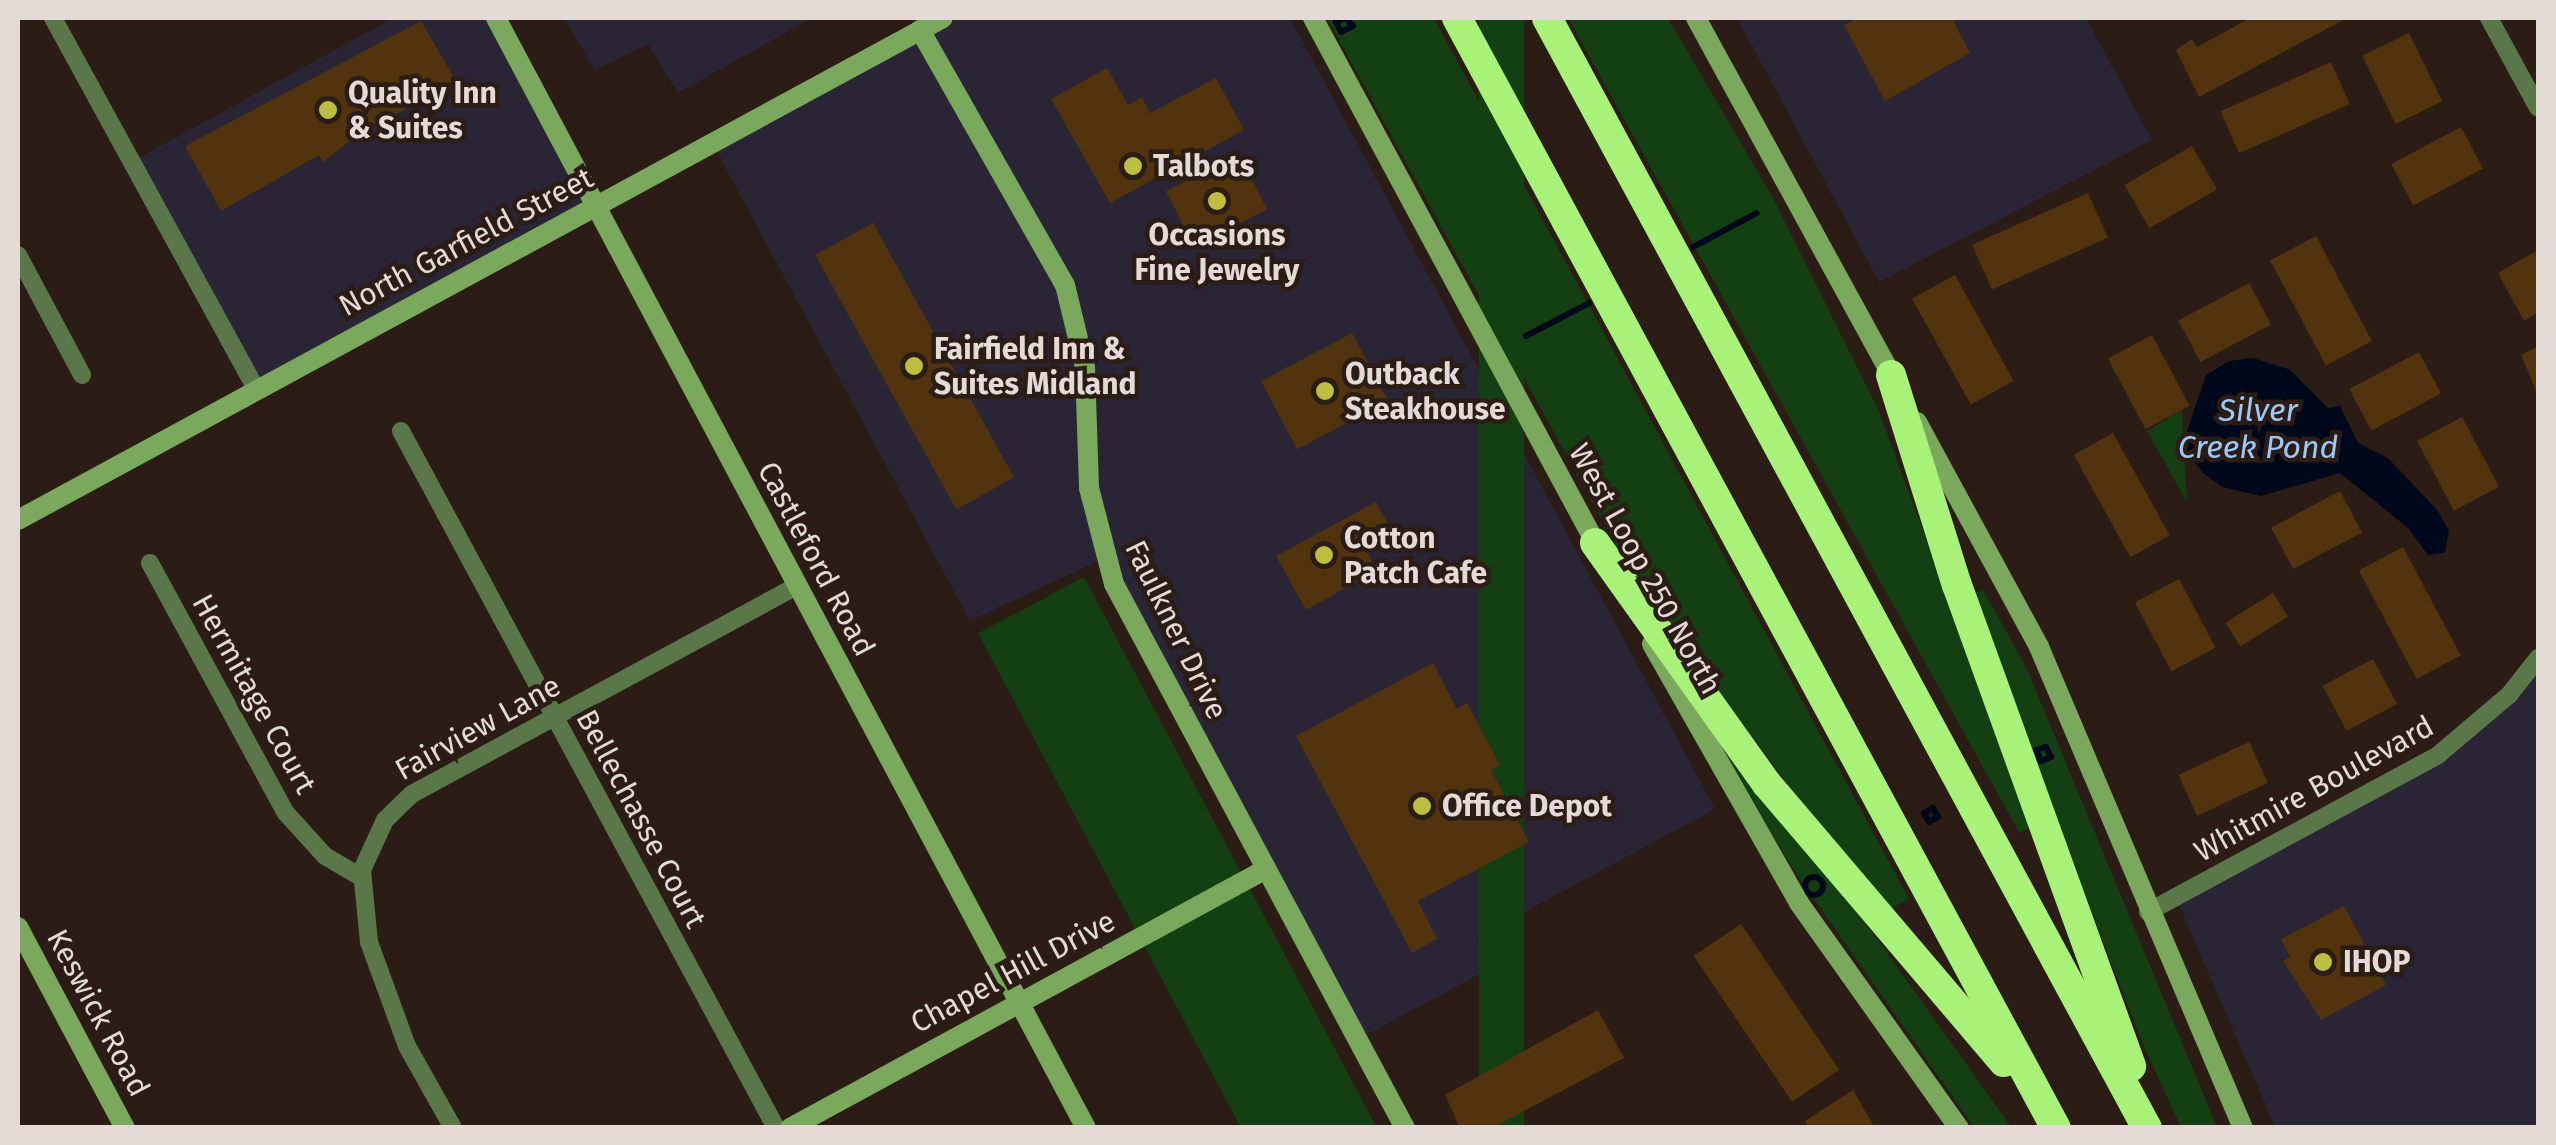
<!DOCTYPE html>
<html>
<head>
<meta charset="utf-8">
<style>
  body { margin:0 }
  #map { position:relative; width:2556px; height:1145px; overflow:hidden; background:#2b1d15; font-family:"Fira Sans",sans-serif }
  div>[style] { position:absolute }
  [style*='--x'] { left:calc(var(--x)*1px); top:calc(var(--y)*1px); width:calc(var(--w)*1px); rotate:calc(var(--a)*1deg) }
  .commercial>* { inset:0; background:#292535 }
  .green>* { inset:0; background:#133f12; transform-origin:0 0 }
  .water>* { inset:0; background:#00091b }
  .stream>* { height:6px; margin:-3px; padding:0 3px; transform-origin:3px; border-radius:3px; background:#00091b }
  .stream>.ring { margin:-3px; padding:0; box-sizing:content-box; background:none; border:6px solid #00091b; border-radius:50% }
  .building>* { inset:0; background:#51330e; transform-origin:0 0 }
  .street>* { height:18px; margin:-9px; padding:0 9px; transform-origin:9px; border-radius:9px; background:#5a7749 }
  .secondary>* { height:20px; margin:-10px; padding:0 10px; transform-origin:10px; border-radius:10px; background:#7aa95d }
  .highway>* { height:30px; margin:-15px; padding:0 15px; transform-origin:15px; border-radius:15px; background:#a9f279 }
  .dots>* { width:28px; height:28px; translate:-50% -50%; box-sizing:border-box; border:5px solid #2b1d15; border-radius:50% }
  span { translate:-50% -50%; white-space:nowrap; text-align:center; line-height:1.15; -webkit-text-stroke:9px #2b1d15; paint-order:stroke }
  .poi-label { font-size:30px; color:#e5dbd6; font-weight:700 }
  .left { translate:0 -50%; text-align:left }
  .street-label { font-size:30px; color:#e5dbd6 }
  .water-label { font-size:32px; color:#9bc9fa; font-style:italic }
  .frame { position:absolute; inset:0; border:20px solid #e5dbd6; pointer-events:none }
</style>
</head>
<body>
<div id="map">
  <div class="commercial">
    <div style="clip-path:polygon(393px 18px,495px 18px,598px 205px,256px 390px,133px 161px)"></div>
    <div style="clip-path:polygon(564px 18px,812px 18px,678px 93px,648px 44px,595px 70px)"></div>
    <div style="clip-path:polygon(942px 18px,1290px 18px,1715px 809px,1478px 937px,1493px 967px,1357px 1040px,1104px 558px,970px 621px,712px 143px)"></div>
    <div style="clip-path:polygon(1737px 18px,2086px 18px,2152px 140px,1879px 282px)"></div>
    <div style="clip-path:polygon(2538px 664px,2538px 1127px,2275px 1127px,2175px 896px,2393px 783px)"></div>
  </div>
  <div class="green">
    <div style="clip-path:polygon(1327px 18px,1434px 18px,1909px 899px,1883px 913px,1631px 573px)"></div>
    <div style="left:1479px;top:18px;width:45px;height:1260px"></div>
    <div style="clip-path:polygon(1568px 18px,1668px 18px,1773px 198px,1878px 409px,2033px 828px,2019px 832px)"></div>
    <div style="clip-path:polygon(2182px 410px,2187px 502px,2147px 431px)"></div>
    <div style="left:1084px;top:577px;width:624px;height:120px;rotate:62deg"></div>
    <div style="clip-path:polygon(1983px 590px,2027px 669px,2217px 1127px,2181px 1127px,2145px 1049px,2059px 829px,1976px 593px)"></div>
    <div style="clip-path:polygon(1734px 753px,1880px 943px,2011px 1127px,1974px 1127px,1793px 869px,1727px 757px)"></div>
  </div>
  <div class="water">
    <div style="clip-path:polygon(2253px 358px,2289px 369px,2328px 408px,2340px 406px,2358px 443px,2388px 458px,2438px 511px,2449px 530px,2445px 553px,2428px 555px,2408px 528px,2340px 473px,2261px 496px,2222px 487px,2203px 473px,2186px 451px,2185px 437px,2206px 375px,2229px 361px)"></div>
  </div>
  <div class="stream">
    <div style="--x:1344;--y:18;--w:9;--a:153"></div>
    <div style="--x:1336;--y:22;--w:11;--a:63"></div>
    <div style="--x:1341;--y:32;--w:13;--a:-27"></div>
    <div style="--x:1353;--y:26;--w:11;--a:-131"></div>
    <div style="--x:1693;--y:247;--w:72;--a:-28"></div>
    <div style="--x:1526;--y:336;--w:71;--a:-27.6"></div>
    <div style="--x:2046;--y:747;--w:11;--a:63"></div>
    <div style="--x:2051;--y:757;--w:11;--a:158"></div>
    <div style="--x:2041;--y:761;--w:12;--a:-114"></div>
    <div style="--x:2036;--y:750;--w:10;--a:-17"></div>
    <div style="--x:1933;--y:808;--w:10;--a:61"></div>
    <div style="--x:1938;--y:817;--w:10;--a:151"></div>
    <div style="--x:1929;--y:822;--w:10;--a:-119"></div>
    <div style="--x:1924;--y:813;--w:10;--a:-29"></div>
    <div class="ring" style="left:1805px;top:877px;width:12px;height:12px"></div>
  </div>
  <div class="building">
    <div style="clip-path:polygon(1859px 18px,1952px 18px,1970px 53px,1885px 101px,1844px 25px)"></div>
    <div style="clip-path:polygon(2250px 18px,2347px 18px,2199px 97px,2176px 50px,2192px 39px,2197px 47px)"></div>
    <div style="clip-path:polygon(421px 21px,456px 81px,352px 139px,323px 162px,319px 155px,221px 211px,185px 146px)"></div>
    <div style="left:2409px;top:33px;width:76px;height:52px;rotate:64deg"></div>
    <div style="left:2331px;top:62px;width:46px;height:121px;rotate:66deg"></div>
    <div style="clip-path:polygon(1107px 68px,1128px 105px,1142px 97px,1150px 113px,1216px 78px,1244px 130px,1110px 203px,1051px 99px)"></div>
    <div style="left:2461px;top:127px;width:47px;height:79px;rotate:62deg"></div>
    <div style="left:2192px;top:146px;width:50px;height:78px;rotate:60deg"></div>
    <div style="left:1239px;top:154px;width:62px;height:82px;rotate:63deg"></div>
    <div style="left:2088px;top:193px;width:49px;height:127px;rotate:66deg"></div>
    <div style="left:873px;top:223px;width:291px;height:66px;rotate:61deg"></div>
    <div style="left:2316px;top:236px;width:119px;height:52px;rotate:62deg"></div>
    <div style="clip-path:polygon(2538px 250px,2538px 313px,2524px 321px,2498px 273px)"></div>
    <div style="left:1955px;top:275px;width:121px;height:49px;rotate:61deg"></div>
    <div style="left:2249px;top:283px;width:47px;height:80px;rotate:62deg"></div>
    <div style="left:1352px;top:333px;width:77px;height:103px;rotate:62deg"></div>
    <div style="left:2152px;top:335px;width:80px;height:50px;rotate:62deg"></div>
    <div style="clip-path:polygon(2538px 346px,2538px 396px,2521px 355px)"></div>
    <div style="left:2419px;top:352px;width:47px;height:79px;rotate:62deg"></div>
    <div style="left:2462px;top:417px;width:79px;height:51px;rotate:62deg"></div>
    <div style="left:2113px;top:433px;width:117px;height:45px;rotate:61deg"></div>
    <div style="left:2340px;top:491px;width:47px;height:78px;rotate:62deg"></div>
    <div style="clip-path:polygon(1376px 502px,1396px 538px,1368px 553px,1372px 561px,1360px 568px,1365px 577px,1306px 610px,1276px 556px)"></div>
    <div style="left:2403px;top:547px;width:123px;height:50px;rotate:62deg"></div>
    <div style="left:2179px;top:579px;width:78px;height:50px;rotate:62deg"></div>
    <div style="left:2273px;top:593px;width:28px;height:56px;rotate:58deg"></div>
    <div style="left:2373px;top:659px;width:51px;height:57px;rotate:62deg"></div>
    <div style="clip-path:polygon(1433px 663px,1457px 709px,1467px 703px,1500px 765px,1491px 770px,1529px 842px,1418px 901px,1437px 939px,1412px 953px,1296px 736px)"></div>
    <div style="left:2249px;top:742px;width:45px;height:78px;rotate:65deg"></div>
    <div style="clip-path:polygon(2344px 906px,2386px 985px,2321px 1020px,2283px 961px,2290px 957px,2281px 939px)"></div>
    <div style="left:1741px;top:924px;width:176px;height:57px;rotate:56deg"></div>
    <div style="clip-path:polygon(1598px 1010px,1624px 1058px,1492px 1128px,1460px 1128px,1445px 1095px)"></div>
    <div style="clip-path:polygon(1853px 1090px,1875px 1128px,1809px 1128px,1805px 1121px)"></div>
  </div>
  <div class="street">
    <div style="--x:53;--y:18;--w:424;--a:61.3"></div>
    <div style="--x:2489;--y:18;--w:102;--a:61.4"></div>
    <div style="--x:18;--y:255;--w:136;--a:61.9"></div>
    <div style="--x:401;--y:431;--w:791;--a:61.72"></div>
    <div style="--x:150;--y:563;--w:285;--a:61.5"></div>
    <div style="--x:286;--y:813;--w:58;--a:47.8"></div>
    <div style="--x:325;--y:856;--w:42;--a:30.3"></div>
    <div style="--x:2148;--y:912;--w:330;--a:-28.4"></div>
    <div style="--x:2438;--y:755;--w:93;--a:-40.2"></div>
    <div style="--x:2509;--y:695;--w:47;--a:-51.9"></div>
    <div style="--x:453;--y:1128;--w:94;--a:-119.3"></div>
    <div style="--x:407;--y:1046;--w:111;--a:-110.1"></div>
    <div style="--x:369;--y:942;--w:72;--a:-95.6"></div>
    <div style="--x:362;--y:870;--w:55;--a:-65.3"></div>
    <div style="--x:385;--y:820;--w:37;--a:-44"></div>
    <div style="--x:412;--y:794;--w:438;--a:-28.4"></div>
  </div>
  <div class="secondary">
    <div style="--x:496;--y:18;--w:1257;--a:62.01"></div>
    <div style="--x:1313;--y:18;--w:608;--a:61.71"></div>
    <div style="--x:1696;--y:18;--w:416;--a:61.3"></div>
    <div style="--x:920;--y:30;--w:293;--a:60.4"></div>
    <div style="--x:1065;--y:285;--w:84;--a:76.3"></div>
    <div style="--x:1085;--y:367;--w:121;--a:88.1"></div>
    <div style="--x:1089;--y:488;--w:99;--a:75.4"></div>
    <div style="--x:1114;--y:584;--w:617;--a:61.86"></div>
    <div style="--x:1917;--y:422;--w:256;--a:61.5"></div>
    <div style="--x:2039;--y:647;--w:522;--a:67.02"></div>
    <div style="--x:18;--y:520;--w:1052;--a:-28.49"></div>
    <div style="--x:1652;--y:644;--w:298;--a:60.4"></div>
    <div style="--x:1799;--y:903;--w:276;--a:54.6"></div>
    <div style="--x:18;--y:927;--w:228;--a:62"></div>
    <div style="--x:790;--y:1128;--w:542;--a:-28.55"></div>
  </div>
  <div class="highway">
    <div style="--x:1457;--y:18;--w:1261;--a:61.65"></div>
    <div style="--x:1547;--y:18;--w:1262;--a:61.61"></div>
    <div style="--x:1891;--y:375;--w:220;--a:72.6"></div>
    <div style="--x:1957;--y:585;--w:512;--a:70.11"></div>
    <div style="--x:1595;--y:543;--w:296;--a:54.5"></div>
    <div style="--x:1767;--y:784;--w:365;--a:49.6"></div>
  </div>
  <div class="dots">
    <div style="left:328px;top:110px;background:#bebf42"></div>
    <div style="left:1133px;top:166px;background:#bebf42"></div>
    <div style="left:1217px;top:201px;background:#bebf42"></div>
    <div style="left:914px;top:366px;background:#bebf42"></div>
    <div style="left:1325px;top:391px;background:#bebf42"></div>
    <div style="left:1324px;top:555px;background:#bebf42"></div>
    <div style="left:1422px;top:806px;background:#bebf42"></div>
    <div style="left:2323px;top:962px;background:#bebf42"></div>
  </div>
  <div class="poi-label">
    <span class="left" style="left:348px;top:110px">Quality Inn<br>&amp; Suites</span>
    <span class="left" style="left:1153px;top:166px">Talbots</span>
    <span style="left:1217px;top:252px">Occasions<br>Fine Jewelry</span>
    <span class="left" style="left:934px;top:366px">Fairfield Inn &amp;<br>Suites Midland</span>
    <span class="left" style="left:1345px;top:391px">Outback<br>Steakhouse</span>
    <span class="left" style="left:1344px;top:555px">Cotton<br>Patch Cafe</span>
    <span class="left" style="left:1442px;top:806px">Office Depot</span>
    <span class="left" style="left:2343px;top:962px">IHOP</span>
  </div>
  <div class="street-label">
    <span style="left:466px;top:242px;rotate:-28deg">North Garfield Street</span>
    <span style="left:816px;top:559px;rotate:62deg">Castleford Road</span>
    <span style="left:1645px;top:569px;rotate:61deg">West Loop 250 North</span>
    <span style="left:1176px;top:630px;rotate:64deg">Faulkner Drive</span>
    <span style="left:254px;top:694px;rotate:61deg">Hermitage Court</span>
    <span style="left:478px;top:728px;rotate:-29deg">Fairview Lane</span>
    <span style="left:2314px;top:789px;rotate:-29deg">Whitmire Boulevard</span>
    <span style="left:641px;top:819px;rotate:62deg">Bellechasse Court</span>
    <span style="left:1013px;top:972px;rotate:-28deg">Chapel Hill Drive</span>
    <span style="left:98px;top:1013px;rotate:62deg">Keswick Road</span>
  </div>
  <div class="water-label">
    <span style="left:2258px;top:429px">Silver<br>Creek Pond</span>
  </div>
  <div class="frame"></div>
</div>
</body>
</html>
